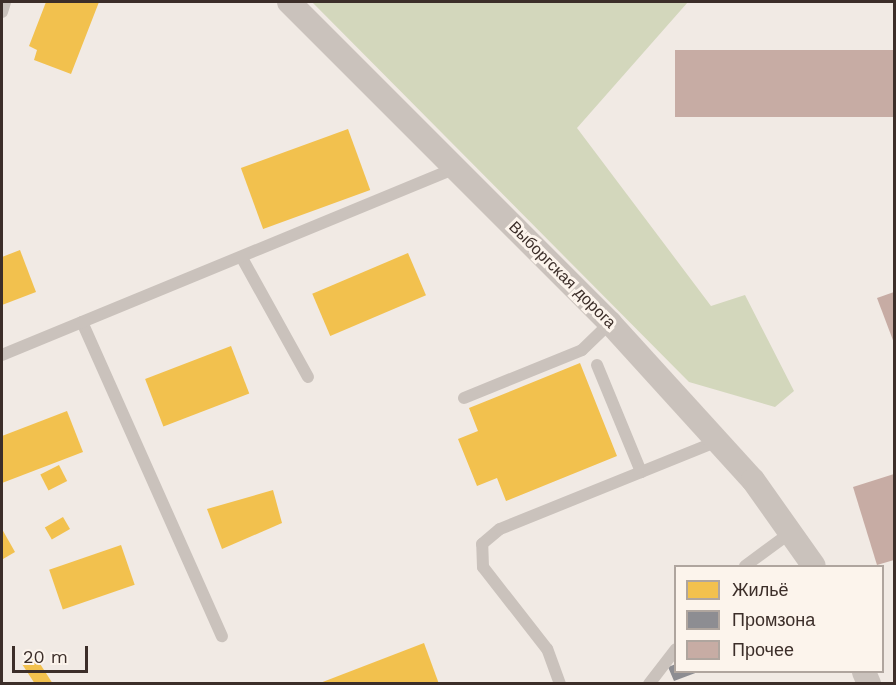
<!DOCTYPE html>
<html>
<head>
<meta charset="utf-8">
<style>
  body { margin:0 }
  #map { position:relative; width:896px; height:685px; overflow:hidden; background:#f1eae4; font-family:"Work Sans",sans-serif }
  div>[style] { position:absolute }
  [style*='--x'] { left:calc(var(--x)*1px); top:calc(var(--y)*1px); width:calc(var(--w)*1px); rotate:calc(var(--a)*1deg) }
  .green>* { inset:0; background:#d3d7bc }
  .homes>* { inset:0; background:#f2c14e; transform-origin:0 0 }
  .industry>* { inset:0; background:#8d8d92 }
  .building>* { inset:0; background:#c7aca4; transform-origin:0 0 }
  .lane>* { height:12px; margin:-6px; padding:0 6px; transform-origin:6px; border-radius:6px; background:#cac2bc }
  .street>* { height:24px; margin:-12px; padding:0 12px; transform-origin:12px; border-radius:12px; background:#cac2bc }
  span { translate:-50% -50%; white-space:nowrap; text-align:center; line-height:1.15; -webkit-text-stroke:6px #fcf4ec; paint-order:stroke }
  .street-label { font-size:16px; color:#3c2e29 }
  .frame { position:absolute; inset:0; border:3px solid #3c2e29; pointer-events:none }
  .legend { position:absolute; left:674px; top:565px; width:210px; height:108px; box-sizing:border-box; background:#fcf4ec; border:2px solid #afa59e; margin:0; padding:8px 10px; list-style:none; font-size:18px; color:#3c2e29 }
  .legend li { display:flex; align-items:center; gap:12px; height:30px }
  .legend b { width:30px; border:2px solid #afa59e }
  .scale { position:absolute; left:12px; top:646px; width:76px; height:27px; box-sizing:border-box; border:3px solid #3c2e29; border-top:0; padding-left:8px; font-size:18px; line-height:21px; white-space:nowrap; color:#3c2e29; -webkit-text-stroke:4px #fcf4ec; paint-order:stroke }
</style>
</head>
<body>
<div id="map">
  <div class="green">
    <div style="clip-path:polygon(312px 2px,688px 2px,577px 128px,711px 306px,745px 295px,794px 391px,775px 407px,689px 382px)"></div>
  </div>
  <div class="homes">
    <div style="clip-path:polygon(46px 2px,99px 2px,71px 74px,34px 60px,37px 50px,29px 46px)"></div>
    <div style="left:348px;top:129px;width:65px;height:114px;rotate:70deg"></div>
    <div style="clip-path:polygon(20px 250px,36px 292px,2px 305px,2px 257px)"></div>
    <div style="left:408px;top:253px;width:46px;height:104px;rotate:67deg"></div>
    <div style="left:231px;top:346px;width:51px;height:92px;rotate:69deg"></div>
    <div style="clip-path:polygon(580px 363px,617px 456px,506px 501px,497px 478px,477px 486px,458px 439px,478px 431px,469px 408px)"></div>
    <div style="clip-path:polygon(67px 411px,83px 452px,2px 483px,2px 436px)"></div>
    <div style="left:59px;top:465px;width:18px;height:21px;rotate:63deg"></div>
    <div style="clip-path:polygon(273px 490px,282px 523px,222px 549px,207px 509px)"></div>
    <div style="left:63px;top:517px;width:14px;height:21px;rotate:60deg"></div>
    <div style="clip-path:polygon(2px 529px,15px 552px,3px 559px,2px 556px)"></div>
    <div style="left:121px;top:545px;width:42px;height:76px;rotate:71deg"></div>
    <div style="clip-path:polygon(424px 643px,439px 684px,320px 684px,320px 683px)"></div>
    <div style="clip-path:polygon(35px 656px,53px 684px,35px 684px,22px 664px)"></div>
  </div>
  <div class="industry">
    <div style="clip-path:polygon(676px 664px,676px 672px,698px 672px,674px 681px,668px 667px)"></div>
  </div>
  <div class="building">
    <div style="left:894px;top:50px;width:67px;height:219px;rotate:90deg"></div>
    <div style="clip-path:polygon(894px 292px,894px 343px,877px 298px)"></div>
    <div style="clip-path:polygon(894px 474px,894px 560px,877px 565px,853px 487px)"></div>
  </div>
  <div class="lane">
    <div style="--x:2;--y:12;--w:10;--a:-73"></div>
    <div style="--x:242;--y:258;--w:136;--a:61"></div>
    <div style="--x:82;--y:322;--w:344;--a:66"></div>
    <div style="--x:2;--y:355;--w:491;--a:-22.4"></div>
    <div style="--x:597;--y:365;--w:116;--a:67.6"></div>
    <div style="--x:464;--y:398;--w:127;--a:-22.1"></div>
    <div style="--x:582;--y:350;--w:39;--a:-44"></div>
    <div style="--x:745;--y:566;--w:56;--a:-36.3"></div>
    <div style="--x:560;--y:684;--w:37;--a:-110"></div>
    <div style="--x:547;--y:649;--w:104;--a:-128"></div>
    <div style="--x:483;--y:567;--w:23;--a:-92"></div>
    <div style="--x:482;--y:544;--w:23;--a:-40"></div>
    <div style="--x:500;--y:529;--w:235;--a:-22"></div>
    <div style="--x:649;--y:684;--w:44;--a:-52.4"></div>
  </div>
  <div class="street">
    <div style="--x:289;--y:2;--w:454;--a:45"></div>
    <div style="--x:610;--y:323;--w:212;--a:47.7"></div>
    <div style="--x:753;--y:480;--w:105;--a:54.7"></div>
    <div style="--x:864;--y:672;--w:13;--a:67"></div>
  </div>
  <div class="street-label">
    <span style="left:562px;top:275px;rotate:45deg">Выборгская дорога</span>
  </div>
  <div class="frame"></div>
  <ul class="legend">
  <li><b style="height:16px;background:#f2c14e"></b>Жильё</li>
  <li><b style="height:16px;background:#8d8d92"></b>Промзона</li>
  <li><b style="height:16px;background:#c7aca4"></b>Прочее</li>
  </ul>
  <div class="scale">20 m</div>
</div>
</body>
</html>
